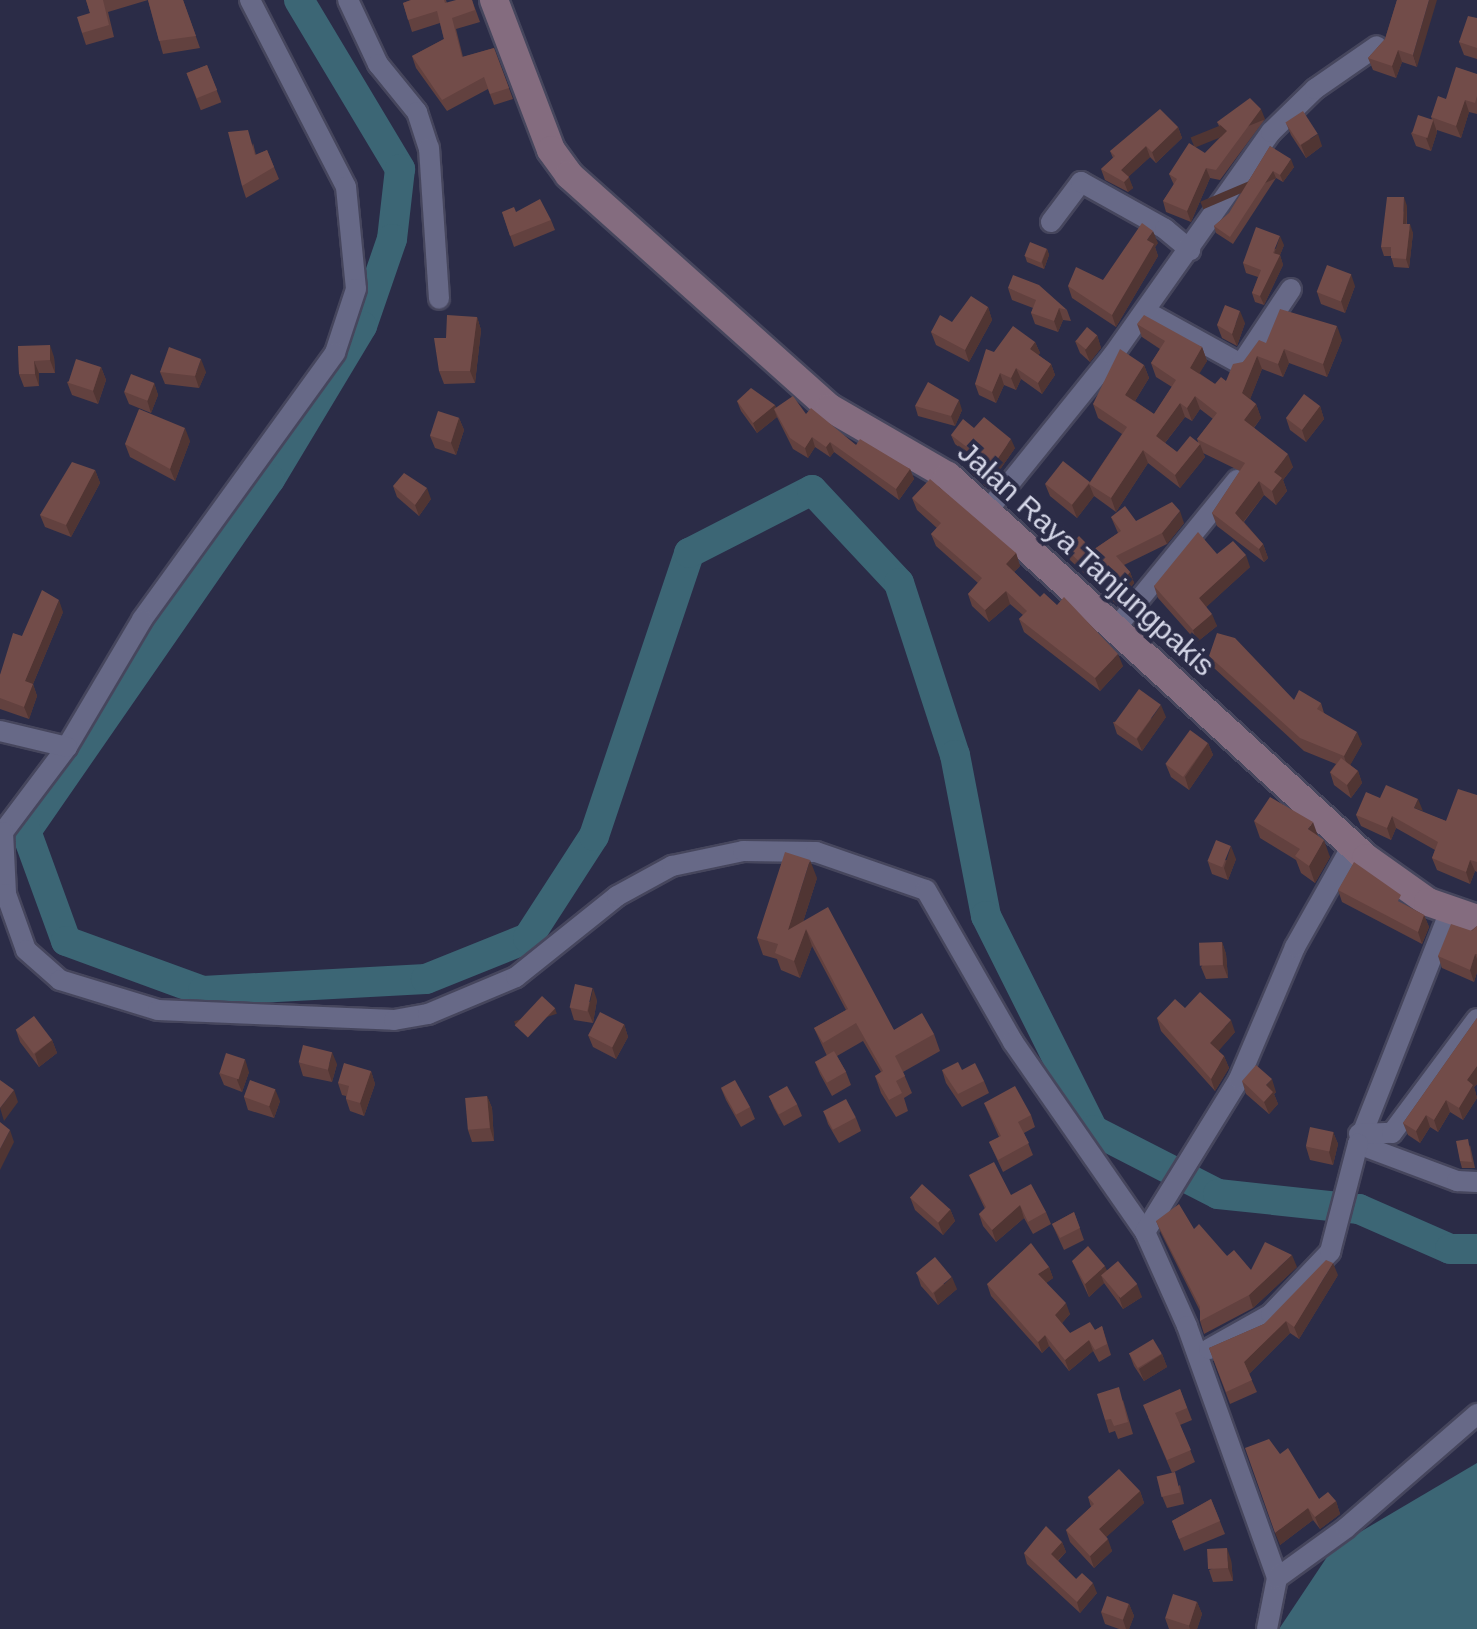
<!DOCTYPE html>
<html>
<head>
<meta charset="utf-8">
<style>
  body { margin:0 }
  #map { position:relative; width:1477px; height:1629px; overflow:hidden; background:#2b2c47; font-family:Helvetica,sans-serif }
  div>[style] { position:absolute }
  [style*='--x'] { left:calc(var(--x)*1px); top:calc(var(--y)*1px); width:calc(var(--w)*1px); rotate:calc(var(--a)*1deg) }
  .water>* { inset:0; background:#3c6675 }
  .river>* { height:30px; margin:-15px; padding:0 15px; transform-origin:15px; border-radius:15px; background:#3c6675 }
  .roads { filter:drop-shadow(2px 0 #46465d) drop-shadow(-2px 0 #46465d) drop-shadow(0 2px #46465d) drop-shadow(0 -2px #46465d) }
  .street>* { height:20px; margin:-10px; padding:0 10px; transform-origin:10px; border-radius:10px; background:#676987 }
  .secondary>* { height:28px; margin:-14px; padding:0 14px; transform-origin:14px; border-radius:14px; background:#846c7f }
  .wall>* { inset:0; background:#62413f; transform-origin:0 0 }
  .shaded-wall>* { inset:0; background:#503533; transform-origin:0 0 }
  .building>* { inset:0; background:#724c49; transform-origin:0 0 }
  span { translate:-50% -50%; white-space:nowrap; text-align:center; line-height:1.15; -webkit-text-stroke:8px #2b2c47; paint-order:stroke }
  .street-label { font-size:30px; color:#d4d6e7 }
</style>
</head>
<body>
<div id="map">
  <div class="water">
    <div style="clip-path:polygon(1477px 1463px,1477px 1629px,1279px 1629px,1333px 1548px)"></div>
  </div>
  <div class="river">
    <div style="--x:299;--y:0;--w:197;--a:59.1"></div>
    <div style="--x:400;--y:169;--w:70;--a:96.5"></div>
    <div style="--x:392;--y:239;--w:92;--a:109"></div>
    <div style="--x:362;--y:326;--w:179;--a:121"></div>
    <div style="--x:270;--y:479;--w:428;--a:124.7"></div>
    <div style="--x:26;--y:831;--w:117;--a:70"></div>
    <div style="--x:66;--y:941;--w:146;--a:20.1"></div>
    <div style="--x:203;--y:991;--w:223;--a:-3.1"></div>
    <div style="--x:426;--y:979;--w:110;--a:-21.9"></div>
    <div style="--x:528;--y:938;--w:121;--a:-57.1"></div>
    <div style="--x:594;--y:836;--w:299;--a:-71.4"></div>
    <div style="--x:689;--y:553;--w:138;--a:-27.1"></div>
    <div style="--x:812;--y:490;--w:127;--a:46.9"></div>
    <div style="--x:899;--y:583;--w:181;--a:72"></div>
    <div style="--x:955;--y:755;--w:164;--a:79.1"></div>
    <div style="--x:986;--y:916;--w:239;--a:63.4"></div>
    <div style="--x:1093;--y:1130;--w:140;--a:27.1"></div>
    <div style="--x:1218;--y:1194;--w:142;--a:6.1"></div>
    <div style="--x:1359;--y:1209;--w:99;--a:23.7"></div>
    <div style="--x:1450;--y:1249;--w:27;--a:0"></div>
  </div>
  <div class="roads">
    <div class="street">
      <div style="--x:250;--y:0;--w:210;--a:62.8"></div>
      <div style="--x:346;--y:187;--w:102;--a:84.4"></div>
      <div style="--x:356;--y:289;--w:67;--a:108.2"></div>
      <div style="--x:335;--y:353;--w:329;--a:125.9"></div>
      <div style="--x:142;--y:620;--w:147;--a:120.6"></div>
      <div style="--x:67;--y:747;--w:106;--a:127"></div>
      <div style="--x:3;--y:832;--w:62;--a:87.2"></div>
      <div style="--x:6;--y:894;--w:59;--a:70.3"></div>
      <div style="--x:26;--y:950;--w:45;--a:41.4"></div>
      <div style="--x:60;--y:980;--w:102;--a:17"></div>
      <div style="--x:158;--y:1010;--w:236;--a:2.4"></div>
      <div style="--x:394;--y:1020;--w:35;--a:-10"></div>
      <div style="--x:428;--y:1014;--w:95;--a:-22.8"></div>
      <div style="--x:516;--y:977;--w:129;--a:-38.7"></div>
      <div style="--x:617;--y:896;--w:63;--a:-28.6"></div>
      <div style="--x:672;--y:866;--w:73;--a:-11.9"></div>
      <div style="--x:743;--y:851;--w:73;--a:0.8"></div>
      <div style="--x:816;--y:852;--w:116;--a:19.1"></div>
      <div style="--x:926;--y:890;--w:175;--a:60.2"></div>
      <div style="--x:1013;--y:1042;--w:231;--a:55.2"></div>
      <div style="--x:1145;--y:1232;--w:103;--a:65.9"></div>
      <div style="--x:1187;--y:1326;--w:268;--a:70.3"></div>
      <div style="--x:1277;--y:1578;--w:52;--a:101.1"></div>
      <div style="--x:348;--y:0;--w:71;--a:64.9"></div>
      <div style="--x:378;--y:64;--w:62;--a:50.9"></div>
      <div style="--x:417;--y:112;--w:38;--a:72"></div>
      <div style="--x:429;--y:148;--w:151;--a:86.2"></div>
      <div style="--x:1051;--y:222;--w:50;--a:-53.1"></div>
      <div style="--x:1081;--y:182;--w:96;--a:29.2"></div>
      <div style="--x:1165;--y:229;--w:33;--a:40"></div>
      <div style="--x:1145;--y:311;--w:110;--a:28.9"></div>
      <div style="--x:1241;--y:364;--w:90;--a:-56.3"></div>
      <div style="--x:988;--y:510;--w:199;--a:-51.1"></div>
      <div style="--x:1113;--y:355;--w:273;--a:-54.7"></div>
      <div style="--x:1271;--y:132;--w:62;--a:-44.3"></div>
      <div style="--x:1315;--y:89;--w:75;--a:-34.7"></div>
      <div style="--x:1115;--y:629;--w:193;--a:-50.7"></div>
      <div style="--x:0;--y:731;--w:69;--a:13.4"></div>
      <div style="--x:1450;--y:911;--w:251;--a:111.5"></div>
      <div style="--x:1358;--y:1144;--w:106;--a:20.5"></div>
      <div style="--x:1457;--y:1181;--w:20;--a:3"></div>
      <div style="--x:1359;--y:1134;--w:33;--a:-2"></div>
      <div style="--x:1392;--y:1133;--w:142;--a:-53.3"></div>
      <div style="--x:1145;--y:1232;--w:180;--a:-58.4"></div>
      <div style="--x:1239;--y:1079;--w:143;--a:-67"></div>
      <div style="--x:1295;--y:947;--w:116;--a:-60.6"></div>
      <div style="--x:1209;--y:1349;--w:71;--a:-29.4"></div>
      <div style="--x:1271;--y:1314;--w:86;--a:-46.4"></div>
      <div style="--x:1330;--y:1252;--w:112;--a:-75.5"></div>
      <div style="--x:1277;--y:1578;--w:85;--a:-35.9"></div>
      <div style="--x:1346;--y:1528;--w:174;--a:-41"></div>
    </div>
    <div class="secondary">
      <div style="--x:494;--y:0;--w:160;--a:69.2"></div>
      <div style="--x:551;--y:150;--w:31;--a:54"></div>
      <div style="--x:569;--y:175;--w:350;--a:41.8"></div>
      <div style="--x:830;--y:408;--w:136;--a:30"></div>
      <div style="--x:948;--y:476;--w:566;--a:42.42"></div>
      <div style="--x:1366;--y:858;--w:76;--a:35.4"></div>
      <div style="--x:1428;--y:902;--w:52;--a:19.1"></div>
    </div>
  </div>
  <div class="wall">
    <div style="clip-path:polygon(86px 0,183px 0,200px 48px,163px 54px,148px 0,108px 12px,114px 37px,86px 45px,82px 33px,90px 13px)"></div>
    <div style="clip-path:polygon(411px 0,446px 0,447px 3px,472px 0,480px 22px,456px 29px,463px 57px,494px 48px,513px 99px,494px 105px,488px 89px,447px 111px,416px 68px,412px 56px,444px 39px,440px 23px,412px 32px,403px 3px)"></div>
    <div style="clip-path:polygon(1397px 0,1417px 67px,1402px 62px,1396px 78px,1373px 70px,1368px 58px,1385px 39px)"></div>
    <div style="clip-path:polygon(1477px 18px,1477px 59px,1464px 55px,1459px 42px)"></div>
    <div style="left:207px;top:65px;width:40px;height:22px;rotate:69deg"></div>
    <div style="clip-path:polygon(1477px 74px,1477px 114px,1469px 112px,1461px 138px,1437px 130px,1437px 132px,1431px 151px,1416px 146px,1411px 133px,1432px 119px,1431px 117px,1446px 99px)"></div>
    <div style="clip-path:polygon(1265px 119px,1220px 180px,1210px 178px,1191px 222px,1166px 212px,1163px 201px,1174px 185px,1169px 174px,1205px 153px,1223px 134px,1217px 122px)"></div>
    <div style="clip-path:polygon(1286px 123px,1322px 146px,1306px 158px,1291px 135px)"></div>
    <div style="clip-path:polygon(1178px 127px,1182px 138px,1156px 163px,1150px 157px,1128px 177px,1133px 188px,1128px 192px,1105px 180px,1101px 169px,1113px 158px,1110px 151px)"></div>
    <div style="clip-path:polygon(253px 143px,256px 155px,267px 150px,279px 179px,246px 198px,242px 186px)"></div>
    <div style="clip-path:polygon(1270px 146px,1294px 167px,1283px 182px,1276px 178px,1233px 244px,1216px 233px,1214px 226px,1229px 213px)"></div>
    <div style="clip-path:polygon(1407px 206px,1407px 224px,1413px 233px,1409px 268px,1394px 267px,1391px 256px,1384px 256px,1381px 247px)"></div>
    <div style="clip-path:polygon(502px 212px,516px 212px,551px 220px,555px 230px,514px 247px)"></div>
    <div style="clip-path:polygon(1158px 243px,1155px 247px,1158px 256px,1116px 327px,1072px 298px,1068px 286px,1103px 280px)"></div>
    <div style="clip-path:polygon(1284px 245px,1280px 255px,1283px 265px,1264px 305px,1255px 302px,1252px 293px,1258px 277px,1246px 273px,1243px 263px)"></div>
    <div style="clip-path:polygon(1047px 249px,1049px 255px,1044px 269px,1027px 262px,1025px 256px)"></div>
    <div style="clip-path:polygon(1355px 286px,1345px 313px,1321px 304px,1317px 292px)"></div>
    <div style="clip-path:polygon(1008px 288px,1067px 310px,1071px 321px,1063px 320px,1058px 332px,1035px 324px,1031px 313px,1033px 308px,1012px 300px)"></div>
    <div style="clip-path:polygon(988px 307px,992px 320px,969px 362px,936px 345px,931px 332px)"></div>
    <div style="clip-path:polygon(477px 317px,481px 330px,475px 383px,444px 384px,439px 371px,446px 338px)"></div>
    <div style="clip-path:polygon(1245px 323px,1237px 346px,1222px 338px,1217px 325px)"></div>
    <div style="clip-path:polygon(evenodd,1137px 324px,1202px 347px,1207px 361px,1199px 373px,1215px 384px,1226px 381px,1243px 362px,1266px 343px,1342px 340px,1327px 377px,1289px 363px,1283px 377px,1262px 369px,1250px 399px,1256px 404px,1261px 418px,1254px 428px,1293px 467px,1283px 480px,1287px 491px,1276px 505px,1264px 495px,1244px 522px,1263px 544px,1268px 558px,1264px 562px,1217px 526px,1212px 513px,1240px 471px,1203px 453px,1205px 457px,1180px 488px,1148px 463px,1116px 512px,1094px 496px,1077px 518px,1050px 496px,1045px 484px,1090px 482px,1122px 434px,1098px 418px,1093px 404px,1144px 365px,1149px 378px,1135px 401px,1154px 414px,1172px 387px,1156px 377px,1151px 363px,1160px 349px,1142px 337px,1137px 324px,1200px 409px,1213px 419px,1197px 439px,1198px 442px,1177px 452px,1165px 443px,1185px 417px,1192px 421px,1200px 409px)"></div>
    <div style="clip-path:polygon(1097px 335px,1101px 348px,1090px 362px,1080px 353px,1075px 341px)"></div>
    <div style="clip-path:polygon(1035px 342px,1040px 353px,1038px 355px,1051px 364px,1055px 375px,1042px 394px,1021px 379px,1016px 390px,1004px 385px,996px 403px,979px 395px,975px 384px,994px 352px)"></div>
    <div style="clip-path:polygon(18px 346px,54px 357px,55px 373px,39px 373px,39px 386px,24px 387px,19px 374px)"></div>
    <div style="clip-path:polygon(101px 367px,106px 380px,98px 404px,72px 395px,67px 382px)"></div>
    <div style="clip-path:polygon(160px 372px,206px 372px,199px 388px,165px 384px)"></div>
    <div style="clip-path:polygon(154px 383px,158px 395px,151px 413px,129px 404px,124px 392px)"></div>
    <div style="clip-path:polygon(737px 401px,775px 405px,776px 408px,806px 414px,856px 445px,910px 469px,914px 479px,899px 500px,834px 452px,830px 457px,815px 447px,808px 458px,793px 449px,777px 417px,757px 433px,741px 411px)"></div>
    <div style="clip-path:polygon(915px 406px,962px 410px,955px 426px,918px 416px)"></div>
    <div style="clip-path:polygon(1320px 406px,1324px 419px,1306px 442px,1290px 430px,1286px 418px)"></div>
    <div style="clip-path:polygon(459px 418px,464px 430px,456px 455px,435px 448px,430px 436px)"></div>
    <div style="clip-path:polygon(974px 428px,1015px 448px,987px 488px,973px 475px,969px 466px,971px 457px,955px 444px,951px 435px)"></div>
    <div style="clip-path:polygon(190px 441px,175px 481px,130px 457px,125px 444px)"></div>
    <div style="clip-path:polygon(95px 470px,100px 483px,71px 537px,45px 527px,40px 515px)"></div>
    <div style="clip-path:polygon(393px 486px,431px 499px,419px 516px,397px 497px)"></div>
    <div style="clip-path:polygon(912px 498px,1016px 553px,1020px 566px,1014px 572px,1040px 597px,1123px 666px,1100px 691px,1024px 632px,1019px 619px,1023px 615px,1010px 604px,989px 622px,972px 606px,968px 594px,978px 583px,936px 546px,931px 534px,937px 528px,917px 510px)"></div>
    <div style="clip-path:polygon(1111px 517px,1136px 521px,1184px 523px,1167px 544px,1124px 565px,1130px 572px,1134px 583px,1117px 605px,1070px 560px,1066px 549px,1093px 550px,1118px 533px)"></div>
    <div style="clip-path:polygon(1217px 554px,1250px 567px,1206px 607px,1217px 626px,1197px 642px,1158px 598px,1154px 586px)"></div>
    <div style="clip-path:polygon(63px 612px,33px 684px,37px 696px,29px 719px,0 709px,0 675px,22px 636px)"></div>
    <div style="clip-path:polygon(1209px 656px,1294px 700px,1321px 703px,1324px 713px,1362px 744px,1350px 765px,1358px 771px,1362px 783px,1351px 798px,1334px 785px,1330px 772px,1336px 764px,1304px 751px,1214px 668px)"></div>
    <div style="clip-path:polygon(1166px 717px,1142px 751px,1117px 734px,1113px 722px)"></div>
    <div style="clip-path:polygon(1208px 743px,1213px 755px,1189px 790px,1171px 777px,1166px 765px)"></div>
    <div style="clip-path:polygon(1477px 795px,1477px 872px,1475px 871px,1470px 884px,1437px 870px,1432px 858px,1435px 850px,1396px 828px,1391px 840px,1361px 826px,1356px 815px,1380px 798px,1422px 812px,1446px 821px)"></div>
    <div style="clip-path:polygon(1254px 821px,1318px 836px,1330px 857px,1315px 883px,1301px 873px,1296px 860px,1260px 838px)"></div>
    <div style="clip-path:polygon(1236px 859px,1228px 880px,1212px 874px,1208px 862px)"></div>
    <div style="clip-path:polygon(817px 878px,803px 922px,894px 1030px,934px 1034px,940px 1051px,903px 1072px,912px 1093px,904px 1098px,908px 1111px,896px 1117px,881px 1093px,875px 1076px,881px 1072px,863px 1041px,837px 1056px,846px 1072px,851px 1085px,832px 1096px,820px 1074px,815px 1062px,827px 1056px,814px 1028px,846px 1010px,812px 946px,800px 978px,781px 970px,777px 959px,763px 955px,757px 938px)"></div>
    <div style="clip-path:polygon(1338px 890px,1404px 904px,1424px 915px,1429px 927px,1422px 944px,1342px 902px)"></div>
    <div style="clip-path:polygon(1477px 926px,1477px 972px,1474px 982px,1442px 968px,1438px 956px)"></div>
    <div style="clip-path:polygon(1222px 942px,1226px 954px,1228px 978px,1206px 979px,1201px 967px)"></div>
    <div style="clip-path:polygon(597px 1000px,593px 1023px,574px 1020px,570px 1007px)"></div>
    <div style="clip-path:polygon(1185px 1008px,1235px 1032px,1218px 1051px,1224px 1056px,1229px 1068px,1215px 1091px,1161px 1031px,1157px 1018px)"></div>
    <div style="clip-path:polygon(1477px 1018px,1477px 1084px,1474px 1087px,1477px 1098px,1463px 1120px,1450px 1112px,1438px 1132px,1430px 1127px,1420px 1143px,1408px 1135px,1403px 1123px)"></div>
    <div style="clip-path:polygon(624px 1024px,628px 1037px,616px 1059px,593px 1047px,588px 1035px)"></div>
    <div style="clip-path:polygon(16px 1030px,52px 1040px,57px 1053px,39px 1067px,20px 1042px)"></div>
    <div style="clip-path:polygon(299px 1063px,337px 1064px,332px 1082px,303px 1076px)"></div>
    <div style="clip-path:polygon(942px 1070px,962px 1070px,984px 1081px,989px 1093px,962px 1107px,946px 1083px)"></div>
    <div style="clip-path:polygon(371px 1071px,375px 1084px,364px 1116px,350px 1111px,346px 1099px,346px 1096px,342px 1095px,338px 1083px)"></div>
    <div style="clip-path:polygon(249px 1072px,242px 1092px,224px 1085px,219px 1073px)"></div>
    <div style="clip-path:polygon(1242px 1081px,1276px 1092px,1274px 1094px,1278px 1104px,1269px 1114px,1246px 1094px)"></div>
    <div style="clip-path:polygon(721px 1088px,750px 1107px,755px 1119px,741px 1127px,726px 1100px)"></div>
    <div style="clip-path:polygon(487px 1096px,492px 1108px,494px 1141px,472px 1142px,468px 1130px)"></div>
    <div style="clip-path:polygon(769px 1096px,797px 1104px,802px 1116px,784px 1126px,774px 1108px)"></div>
    <div style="clip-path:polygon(244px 1097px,280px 1101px,274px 1118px,248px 1110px)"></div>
    <div style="clip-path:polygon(984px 1103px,1031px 1115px,1035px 1127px,1024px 1133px,1033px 1155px,1003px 1172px,989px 1142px,999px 1137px)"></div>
    <div style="clip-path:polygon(824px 1112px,856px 1118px,861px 1131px,839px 1143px,828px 1124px)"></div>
    <div style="clip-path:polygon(1333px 1132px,1338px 1144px,1333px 1165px,1310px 1160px,1306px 1147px)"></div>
    <div style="clip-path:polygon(1470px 1145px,1475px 1168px,1462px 1168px,1460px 1161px)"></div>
    <div style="clip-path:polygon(969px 1175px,1046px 1212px,1051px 1224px,1033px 1234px,1024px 1218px,996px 1242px,983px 1226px,979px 1214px,985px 1209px)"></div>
    <div style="clip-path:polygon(910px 1197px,950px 1209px,955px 1221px,943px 1235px,915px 1210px)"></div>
    <div style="clip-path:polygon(1074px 1212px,1084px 1240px,1064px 1250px,1052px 1224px)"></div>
    <div style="clip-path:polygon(1156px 1221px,1194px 1229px,1227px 1256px,1251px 1270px,1297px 1267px,1253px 1308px,1204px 1334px,1200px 1321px,1200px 1311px,1161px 1233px)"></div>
    <div style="clip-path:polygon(1072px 1261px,1107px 1270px,1142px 1297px,1123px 1309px,1104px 1283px,1089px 1297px)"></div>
    <div style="clip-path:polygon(1049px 1267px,1053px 1278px,1046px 1283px,1070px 1314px,1062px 1323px,1070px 1333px,1095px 1330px,1102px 1326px,1111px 1355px,1099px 1362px,1093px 1351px,1069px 1371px,1049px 1346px,1042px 1353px,991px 1296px,987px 1284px)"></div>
    <div style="clip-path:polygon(917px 1274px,957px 1289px,938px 1305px,921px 1286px)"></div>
    <div style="clip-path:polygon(1338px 1275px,1299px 1339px,1290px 1333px,1249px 1374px,1257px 1392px,1230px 1404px,1209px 1348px,1264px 1324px)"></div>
    <div style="clip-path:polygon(1129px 1353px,1162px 1354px,1167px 1367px,1144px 1381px,1134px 1366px)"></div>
    <div style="clip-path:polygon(1180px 1389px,1192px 1420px,1180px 1425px,1195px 1462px,1172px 1473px,1148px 1417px)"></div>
    <div style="clip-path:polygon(1123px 1400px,1133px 1434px,1118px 1439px,1115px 1431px,1109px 1433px,1105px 1420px)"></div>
    <div style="clip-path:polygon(1280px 1454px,1319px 1499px,1336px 1501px,1340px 1514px,1320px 1529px,1313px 1520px,1280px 1545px)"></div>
    <div style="clip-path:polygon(1180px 1485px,1184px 1504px,1167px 1508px,1162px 1496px)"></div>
    <div style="clip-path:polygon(1140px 1491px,1144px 1503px,1106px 1537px,1112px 1551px,1094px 1568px,1070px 1542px,1066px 1530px,1091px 1507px,1088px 1497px)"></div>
    <div style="clip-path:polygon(1211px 1499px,1225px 1534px,1184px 1551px,1172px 1521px)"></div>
    <div style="clip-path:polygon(1062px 1542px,1066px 1552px,1058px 1561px,1076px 1579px,1097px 1593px,1080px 1613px,1027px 1564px,1024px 1553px)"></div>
    <div style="clip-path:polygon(1231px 1560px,1233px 1581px,1213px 1582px,1209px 1570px)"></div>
    <div style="clip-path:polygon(1197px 1602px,1202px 1614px,1197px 1629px,1169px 1629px,1165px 1618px)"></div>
    <div style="clip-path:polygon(1129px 1604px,1134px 1616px,1129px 1629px,1119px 1629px,1105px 1624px,1101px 1612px)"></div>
  </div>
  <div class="shaded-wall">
    <div style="clip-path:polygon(1429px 0,1437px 0,1417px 67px,1413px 55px)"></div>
    <div style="clip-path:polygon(1398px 50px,1402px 62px,1396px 78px,1392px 66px)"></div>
    <div style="clip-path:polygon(1465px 100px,1469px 112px,1461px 138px,1456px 126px)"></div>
    <div style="left:1261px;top:109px;width:11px;height:76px;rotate:68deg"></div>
    <div style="clip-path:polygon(1433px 120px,1437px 132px,1431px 151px,1426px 138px)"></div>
    <div style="clip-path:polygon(1178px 127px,1182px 138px,1156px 163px,1152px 152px)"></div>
    <div style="clip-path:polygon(1318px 134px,1322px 146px,1306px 158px,1301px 145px)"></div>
    <div style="clip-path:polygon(1146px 146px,1150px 157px,1125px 180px,1121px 170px)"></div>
    <div style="clip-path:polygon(1291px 159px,1294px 167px,1283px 182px,1280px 175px)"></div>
    <div style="clip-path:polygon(1206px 168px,1210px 178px,1191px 222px,1187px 211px)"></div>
    <div style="left:1273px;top:171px;width:8px;height:79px;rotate:67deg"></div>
    <div style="clip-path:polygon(1129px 177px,1133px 188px,1128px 192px,1124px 182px)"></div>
    <div style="clip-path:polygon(1404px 197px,1407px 206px,1406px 233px,1403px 224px)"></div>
    <div style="clip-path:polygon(1410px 224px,1413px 233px,1409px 268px,1406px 259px)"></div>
    <div style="clip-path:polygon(1153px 231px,1158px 243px,1155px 247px,1158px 256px,1116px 327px,1112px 315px,1147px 240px)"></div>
    <div style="clip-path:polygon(1280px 236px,1284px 245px,1280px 255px,1283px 265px,1264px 305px,1260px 296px)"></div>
    <div style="clip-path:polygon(1047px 249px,1049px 255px,1044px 269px,1042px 262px)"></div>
    <div style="clip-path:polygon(1351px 274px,1355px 286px,1345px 313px,1341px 301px)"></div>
    <div style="clip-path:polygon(988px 307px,992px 320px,969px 362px,965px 350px)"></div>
    <div style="clip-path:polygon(1059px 308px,1063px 320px,1058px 332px,1054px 321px)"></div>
    <div style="clip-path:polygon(1240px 311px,1245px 323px,1237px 346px,1232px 334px)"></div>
    <div style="clip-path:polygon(477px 317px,481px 330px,475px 383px,470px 371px)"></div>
    <div style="clip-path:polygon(1337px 326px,1342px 340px,1327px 377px,1323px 364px)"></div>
    <div style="clip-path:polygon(1097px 335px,1101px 348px,1090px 362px,1085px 350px)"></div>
    <div style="clip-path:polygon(1035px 342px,1040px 353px,1034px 360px,1030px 349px)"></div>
    <div style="clip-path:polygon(50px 345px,54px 357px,55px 373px,50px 360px)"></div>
    <div style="clip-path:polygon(1202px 347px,1207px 361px,1195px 381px,1190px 368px)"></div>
    <div style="clip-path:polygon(1284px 349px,1289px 363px,1283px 377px,1278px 364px)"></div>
    <div style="clip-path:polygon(1257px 356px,1262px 369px,1247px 407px,1242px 393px)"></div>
    <div style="clip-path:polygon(201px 359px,206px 372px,199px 388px,195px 376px)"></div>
    <div style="clip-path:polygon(34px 361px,39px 373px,39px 386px,35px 374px)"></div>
    <div style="clip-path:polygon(1051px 364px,1055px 375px,1042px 394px,1038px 383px)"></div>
    <div style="clip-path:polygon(1144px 365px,1149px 378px,1130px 409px,1125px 395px)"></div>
    <div style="clip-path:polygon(101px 367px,106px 380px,98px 404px,93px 391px)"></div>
    <div style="clip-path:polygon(1016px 368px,1021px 379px,1016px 390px,1011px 378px)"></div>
    <div style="clip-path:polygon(1000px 373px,1004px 385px,996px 403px,992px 392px)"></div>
    <div style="clip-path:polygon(154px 383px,158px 395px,151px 413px,147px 400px)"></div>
    <div style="clip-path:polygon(1195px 396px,1200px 409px,1192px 421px,1187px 408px)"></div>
    <div style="clip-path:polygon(959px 400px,962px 410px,955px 426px,951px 416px)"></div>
    <div style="clip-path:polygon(1180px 403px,1185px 417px,1160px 449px,1156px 436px)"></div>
    <div style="clip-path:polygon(1256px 404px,1261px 418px,1249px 434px,1244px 420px)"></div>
    <div style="clip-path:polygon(775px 405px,778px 415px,774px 409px,777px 417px,757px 433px,753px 423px)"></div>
    <div style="clip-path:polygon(1320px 406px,1324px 419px,1306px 442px,1302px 430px)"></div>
    <div style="clip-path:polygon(459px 418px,464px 430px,456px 455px,451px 443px)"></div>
    <div style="clip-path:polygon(185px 428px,190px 441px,175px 481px,170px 469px)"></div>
    <div style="clip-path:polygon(812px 437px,815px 447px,808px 458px,805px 448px)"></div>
    <div style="clip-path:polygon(1011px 439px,1015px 448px,987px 488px,984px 479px)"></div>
    <div style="clip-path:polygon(830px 442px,834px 452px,830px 457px,826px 447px)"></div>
    <div style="clip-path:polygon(1200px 444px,1205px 457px,1180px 488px,1175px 475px)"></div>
    <div style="clip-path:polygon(1143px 450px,1148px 463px,1116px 512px,1111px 498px)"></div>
    <div style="clip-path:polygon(1288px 454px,1293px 467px,1283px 480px,1287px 491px,1276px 505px,1272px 491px,1274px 472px)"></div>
    <div style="clip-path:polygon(910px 469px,914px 479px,899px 500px,896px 489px)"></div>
    <div style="clip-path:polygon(95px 470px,100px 483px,71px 537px,66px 525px)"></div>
    <div style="clip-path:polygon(1259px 481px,1264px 495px,1240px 526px,1235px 513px)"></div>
    <div style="clip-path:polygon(1089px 484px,1094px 496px,1077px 518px,1072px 505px)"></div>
    <div style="clip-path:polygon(427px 488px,431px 499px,419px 516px,415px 505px)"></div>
    <div style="clip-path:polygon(1180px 511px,1184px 523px,1167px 544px,1162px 533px)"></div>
    <div style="clip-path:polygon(1263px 544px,1268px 558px,1264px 562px,1259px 549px)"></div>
    <div style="clip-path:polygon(1016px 553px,1020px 566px,1010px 576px,1006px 564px)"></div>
    <div style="clip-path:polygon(1246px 555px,1250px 567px,1203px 610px,1199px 598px)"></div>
    <div style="clip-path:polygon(1130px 572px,1134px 583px,1117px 605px,1113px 594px)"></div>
    <div style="clip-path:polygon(1006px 591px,1010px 604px,989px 622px,985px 610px)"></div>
    <div style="clip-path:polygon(59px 600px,63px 612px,33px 684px,37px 696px,29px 719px,24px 707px,25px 681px)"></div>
    <div style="clip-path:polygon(1212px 614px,1217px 626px,1197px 642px,1193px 630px)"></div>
    <div style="clip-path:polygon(1118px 654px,1123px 666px,1100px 691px,1095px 678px)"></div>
    <div style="clip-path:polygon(1161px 705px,1166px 717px,1142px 751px,1137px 739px)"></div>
    <div style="clip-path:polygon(1357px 732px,1362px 744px,1348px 769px,1344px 756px)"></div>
    <div style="clip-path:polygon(1208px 743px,1213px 755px,1189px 790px,1185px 777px)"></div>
    <div style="clip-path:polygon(1358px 771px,1362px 783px,1351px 798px,1347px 785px)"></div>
    <div style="clip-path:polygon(1418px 799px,1423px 811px,1414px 808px)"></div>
    <div style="clip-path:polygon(1392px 816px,1396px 828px,1391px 840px,1387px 828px)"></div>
    <div style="clip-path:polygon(1313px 822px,1319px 839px,1308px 829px)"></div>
    <div style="clip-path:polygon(1324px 840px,1330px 857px,1315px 883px,1309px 866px)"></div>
    <div style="clip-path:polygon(1231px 846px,1236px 859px,1228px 880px,1224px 868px)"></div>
    <div style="clip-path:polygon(810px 860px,817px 878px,795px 947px,788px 930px)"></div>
    <div style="clip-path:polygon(1470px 860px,1475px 871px,1470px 884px,1466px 872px)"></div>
    <div style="clip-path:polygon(1424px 915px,1429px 927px,1422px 944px,1418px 932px)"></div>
    <div style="clip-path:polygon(806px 929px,812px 946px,800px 978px,794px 961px)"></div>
    <div style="clip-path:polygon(1222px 942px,1226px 954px,1228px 978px,1223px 965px)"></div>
    <div style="clip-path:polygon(1475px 954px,1477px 959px,1477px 972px,1474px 982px,1470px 970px)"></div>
    <div style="clip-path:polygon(593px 988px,597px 1000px,593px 1023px,588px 1011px)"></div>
    <div style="left:555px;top:1008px;width:6px;height:43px;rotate:72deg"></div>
    <div style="clip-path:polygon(1231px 1020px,1235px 1032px,1215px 1055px,1210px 1043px)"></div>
    <div style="clip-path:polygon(624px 1024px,628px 1037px,616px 1059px,612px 1047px)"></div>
    <div style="clip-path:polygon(52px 1040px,57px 1053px,39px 1067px,35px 1054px)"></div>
    <div style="clip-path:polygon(332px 1052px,337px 1064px,332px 1082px,328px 1070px)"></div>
    <div style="clip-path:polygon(1224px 1056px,1229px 1068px,1215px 1091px,1211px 1079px)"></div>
    <div style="clip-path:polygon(245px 1059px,249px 1072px,242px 1092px,237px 1080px)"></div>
    <div style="clip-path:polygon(1477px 1066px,1477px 1084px,1474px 1087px,1477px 1098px,1463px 1120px,1459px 1108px,1467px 1080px)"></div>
    <div style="clip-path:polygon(371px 1071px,375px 1084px,364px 1116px,360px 1103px)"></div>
    <div style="clip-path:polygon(1272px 1079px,1276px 1092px,1274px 1094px,1278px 1104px,1269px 1114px,1264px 1102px,1266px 1085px)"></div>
    <div style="clip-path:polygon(275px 1089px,280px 1101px,274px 1118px,269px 1106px)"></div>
    <div style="clip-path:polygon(14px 1090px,18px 1102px,4px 1121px,0 1108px)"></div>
    <div style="clip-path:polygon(487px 1096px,492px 1108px,494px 1141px,490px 1128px)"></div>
    <div style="clip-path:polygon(1446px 1100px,1450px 1112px,1438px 1132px,1434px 1120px)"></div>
    <div style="clip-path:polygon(1426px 1115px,1430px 1127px,1420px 1143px,1416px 1131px)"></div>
    <div style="clip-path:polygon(10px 1130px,14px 1142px,0 1170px,0 1149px)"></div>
    <div style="clip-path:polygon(1333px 1132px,1338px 1144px,1333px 1165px,1329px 1152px)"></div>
    <div style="clip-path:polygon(1020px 1205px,1024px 1218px,996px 1242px,992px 1230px)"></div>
    <div style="clip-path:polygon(950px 1209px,955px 1221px,943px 1235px,938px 1222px)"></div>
    <div style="clip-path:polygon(1292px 1255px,1297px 1267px,1253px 1308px,1249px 1295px)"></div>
    <div style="clip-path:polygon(1333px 1263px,1338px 1275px,1299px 1339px,1294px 1327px)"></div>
    <div style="clip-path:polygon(1105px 1266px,1110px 1278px,1101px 1275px,1104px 1283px,1089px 1297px,1085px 1284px)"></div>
    <div style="clip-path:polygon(1049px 1267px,1053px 1278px,1042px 1286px,1038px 1274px)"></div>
    <div style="clip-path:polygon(952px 1277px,957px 1289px,938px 1305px,934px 1293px)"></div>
    <div style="clip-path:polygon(1137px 1284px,1142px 1297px,1123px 1309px,1119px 1297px)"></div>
    <div style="clip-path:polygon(1066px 1303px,1070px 1314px,1059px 1326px,1055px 1315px)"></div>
    <div style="clip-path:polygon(1286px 1321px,1290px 1333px,1249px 1374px,1244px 1362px)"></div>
    <div style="clip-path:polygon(1045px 1335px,1049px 1346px,1042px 1353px,1038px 1342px)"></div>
    <div style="clip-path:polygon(1089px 1340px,1093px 1351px,1069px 1371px,1065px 1360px)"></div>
    <div style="clip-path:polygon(1162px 1354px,1167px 1367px,1144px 1381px,1139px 1369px)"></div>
    <div style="clip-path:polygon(1140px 1491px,1144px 1503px,1103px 1540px,1099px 1529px)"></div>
    <div style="clip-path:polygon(1336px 1501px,1340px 1514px,1320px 1529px,1315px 1517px)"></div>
    <div style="clip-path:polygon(1308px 1508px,1313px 1520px,1280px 1545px,1275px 1533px)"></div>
    <div style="clip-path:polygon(1108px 1539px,1112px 1551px,1094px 1568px,1090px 1556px)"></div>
    <div style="clip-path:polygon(1062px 1542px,1066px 1552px,1054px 1564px,1051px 1554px)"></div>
    <div style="clip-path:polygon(1227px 1548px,1231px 1560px,1233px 1581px,1228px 1568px)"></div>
    <div style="clip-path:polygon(1093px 1583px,1097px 1593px,1080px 1613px,1077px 1602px)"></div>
    <div style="clip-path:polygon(1197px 1602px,1202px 1614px,1197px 1629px,1190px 1629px,1189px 1626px)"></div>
    <div style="clip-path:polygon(1129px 1604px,1134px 1616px,1129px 1629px,1126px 1629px,1123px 1620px)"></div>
  </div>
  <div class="building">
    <div style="clip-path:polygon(86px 0,103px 0,109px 25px,82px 33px,77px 17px,90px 13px)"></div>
    <div style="clip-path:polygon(148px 0,183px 0,196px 36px,159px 41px)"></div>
    <div style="clip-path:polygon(411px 0,444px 0,445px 3px,456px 0,472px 0,475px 10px,452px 18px,462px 57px,494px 48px,509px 88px,490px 94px,484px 77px,442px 100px,412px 56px,444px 39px,437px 11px,408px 20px,403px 3px)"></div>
    <div style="clip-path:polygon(1397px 0,1429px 0,1413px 55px,1398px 50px,1392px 66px,1368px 58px,1385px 39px)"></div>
    <div style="clip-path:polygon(1468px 16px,1477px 18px,1477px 48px,1459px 42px)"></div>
    <div style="left:207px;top:65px;width:27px;height:22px;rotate:68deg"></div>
    <div style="clip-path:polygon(1456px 67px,1477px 74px,1477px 96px,1475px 103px,1465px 100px,1456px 126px,1431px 117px,1438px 96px,1446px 99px)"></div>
    <div style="clip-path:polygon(1250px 98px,1261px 109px,1216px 170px,1206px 168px,1187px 211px,1163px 201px,1177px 179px,1169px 174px,1189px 143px,1205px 153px,1227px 131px,1217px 122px)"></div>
    <div style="clip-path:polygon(1160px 109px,1178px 127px,1152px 152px,1146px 146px,1121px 170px,1129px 177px,1124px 182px,1101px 169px,1115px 156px,1110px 151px)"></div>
    <div style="left:1303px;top:111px;width:27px;height:21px;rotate:57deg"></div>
    <div style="left:1418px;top:115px;width:16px;height:19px;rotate:18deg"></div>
    <div style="clip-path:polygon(248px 130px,255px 155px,267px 150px,274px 167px,242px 186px,228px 132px)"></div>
    <div style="clip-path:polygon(1270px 146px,1291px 159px,1280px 175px,1273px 171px,1230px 237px,1214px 226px,1229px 213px)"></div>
    <div style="clip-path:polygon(1387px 197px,1404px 197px,1403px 224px,1410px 224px,1406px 259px,1391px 258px,1391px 247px,1381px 247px)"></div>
    <div style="clip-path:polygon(540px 199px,551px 220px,510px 236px,502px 212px,514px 207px,516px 212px)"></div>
    <div style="clip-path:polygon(1142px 223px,1153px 231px,1147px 240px,1154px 244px,1112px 315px,1068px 286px,1076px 267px,1103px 280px)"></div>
    <div style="clip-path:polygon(1256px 227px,1280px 236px,1273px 253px,1280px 255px,1260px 296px,1252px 293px,1261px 270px,1243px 263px)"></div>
    <div style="left:1030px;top:242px;width:18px;height:15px;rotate:22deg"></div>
    <div style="left:1327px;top:265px;width:26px;height:29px;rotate:21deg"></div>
    <div style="clip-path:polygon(1013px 275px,1039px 285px,1067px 310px,1059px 308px,1054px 321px,1031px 313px,1036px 300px,1008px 288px)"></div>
    <div style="clip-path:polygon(971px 296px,988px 307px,965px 350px,931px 332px,940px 315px,952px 322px)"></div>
    <div style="clip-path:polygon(1225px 305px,1240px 311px,1232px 334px,1217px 325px)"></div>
    <div style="clip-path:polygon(1280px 309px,1337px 326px,1323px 364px,1284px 349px,1278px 364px,1257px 356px,1242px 393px,1256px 404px,1244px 420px,1288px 454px,1274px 472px,1282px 478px,1272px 491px,1259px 481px,1235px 513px,1263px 544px,1259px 549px,1212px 513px,1245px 463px,1197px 439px,1217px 413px,1195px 396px,1187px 408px,1180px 403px,1156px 436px,1177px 452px,1190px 436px,1200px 444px,1175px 475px,1143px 450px,1111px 498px,1089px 484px,1127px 427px,1093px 404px,1120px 349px,1144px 365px,1125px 395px,1154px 414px,1176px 380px,1151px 363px,1165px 341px,1137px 324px,1144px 315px,1202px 347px,1190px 368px,1215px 384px,1221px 377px,1226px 381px,1233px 364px,1243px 362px,1259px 340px,1266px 343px)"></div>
    <div style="clip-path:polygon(447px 315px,477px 317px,470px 371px,439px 371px,434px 338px,446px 338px)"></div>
    <div style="clip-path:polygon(1013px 326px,1035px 342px,1030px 349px,1051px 364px,1038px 383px,1016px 368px,1011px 378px,1000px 373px,992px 392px,975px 384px,986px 349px,994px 352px)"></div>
    <div style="left:1087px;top:327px;width:13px;height:18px;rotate:39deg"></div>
    <div style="clip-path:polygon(50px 345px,50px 360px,34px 361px,35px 374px,19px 374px,18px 346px)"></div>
    <div style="clip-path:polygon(169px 347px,201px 359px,195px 376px,160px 372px)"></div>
    <div style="left:76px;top:359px;width:26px;height:25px;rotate:18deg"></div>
    <div style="left:131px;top:374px;width:25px;height:19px;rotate:21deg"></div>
    <div style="clip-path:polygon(928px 382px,959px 400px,951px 416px,915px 406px)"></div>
    <div style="clip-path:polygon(751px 388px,775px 405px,753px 423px,737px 401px)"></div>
    <div style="left:1304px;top:394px;width:20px;height:30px;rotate:37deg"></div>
    <div style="clip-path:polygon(793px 396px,806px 414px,811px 408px,856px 445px,860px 439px,910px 469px,896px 489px,830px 442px,826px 447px,812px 437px,805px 448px,790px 438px,774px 409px)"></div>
    <div style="clip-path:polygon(139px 409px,185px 428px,170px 469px,125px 444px)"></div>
    <div style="left:438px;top:411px;width:22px;height:26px;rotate:18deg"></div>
    <div style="clip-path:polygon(984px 417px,1011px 439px,984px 479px,969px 466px,972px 451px,951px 435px,963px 419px,974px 428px)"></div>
    <div style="left:1063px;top:461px;width:34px;height:29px;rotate:38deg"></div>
    <div style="clip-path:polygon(72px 462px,95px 470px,66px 525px,40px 515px)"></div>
    <div style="clip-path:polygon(404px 473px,427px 488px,415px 505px,393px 486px)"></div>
    <div style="clip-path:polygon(930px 479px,1016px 553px,1006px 564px,1040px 597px,1044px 593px,1057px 605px,1064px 597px,1118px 654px,1095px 678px,1019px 619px,1027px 611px,1006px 591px,985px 610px,968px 594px,982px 578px,931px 534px,941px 523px,912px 498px)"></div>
    <div style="clip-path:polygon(1172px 502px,1180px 511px,1162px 533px,1116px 556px,1130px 572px,1113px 594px,1066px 549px,1079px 536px,1093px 550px,1121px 531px,1111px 517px,1125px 506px,1136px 521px)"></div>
    <div style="clip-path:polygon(1198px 532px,1217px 554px,1233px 541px,1246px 555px,1199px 598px,1212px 614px,1193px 630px,1154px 586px)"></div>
    <div style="clip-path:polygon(42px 590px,59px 600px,25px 681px,33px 684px,24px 707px,0 698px,0 675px,13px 633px,22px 636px)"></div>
    <div style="clip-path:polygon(1217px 633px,1235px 638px,1294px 700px,1299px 690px,1321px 703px,1317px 709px,1357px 732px,1344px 756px,1300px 738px,1209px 656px)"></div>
    <div style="left:1139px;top:689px;width:27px;height:42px;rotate:36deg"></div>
    <div style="left:1190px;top:730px;width:22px;height:42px;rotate:36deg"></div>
    <div style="left:1341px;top:758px;width:21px;height:18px;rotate:37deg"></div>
    <div style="clip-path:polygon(1386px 785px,1418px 799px,1414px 808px,1446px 821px,1458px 789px,1477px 795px,1477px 862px,1470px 860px,1466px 872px,1448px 865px,1432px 858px,1438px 842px,1392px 816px,1387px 828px,1356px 815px,1366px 792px,1380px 798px)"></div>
    <div style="clip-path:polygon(1270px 797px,1313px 822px,1308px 829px,1324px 840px,1309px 866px,1295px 856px,1300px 849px,1254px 821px)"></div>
    <div style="left:1216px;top:840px;width:16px;height:23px;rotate:22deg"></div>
    <div style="clip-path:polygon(785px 852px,810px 860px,788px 930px,828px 907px,894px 1030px,922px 1013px,934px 1034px,895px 1056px,905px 1076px,896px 1081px,902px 1093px,889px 1100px,875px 1076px,883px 1071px,856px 1023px,823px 1043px,814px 1028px,848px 1009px,806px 929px,794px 961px,775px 953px,778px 944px,757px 938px)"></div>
    <div style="clip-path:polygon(1354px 862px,1401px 895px,1398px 901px,1424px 915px,1418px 932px,1338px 890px)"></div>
    <div style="clip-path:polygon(1451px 924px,1472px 931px,1477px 926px,1477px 954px,1475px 954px,1470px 970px,1438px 956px)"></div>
    <div style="left:1222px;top:942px;width:23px;height:23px;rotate:88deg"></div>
    <div style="left:575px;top:984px;width:18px;height:24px;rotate:13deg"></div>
    <div style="clip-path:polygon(1200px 992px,1231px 1020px,1210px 1043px,1224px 1056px,1211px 1079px,1157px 1018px,1175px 999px,1185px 1008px)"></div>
    <div style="left:542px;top:996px;width:18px;height:40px;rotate:43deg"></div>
    <div style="left:600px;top:1012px;width:27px;height:26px;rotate:27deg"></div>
    <div style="left:34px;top:1016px;width:30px;height:23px;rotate:53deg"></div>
    <div style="clip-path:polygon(1477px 1018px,1477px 1066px,1467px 1080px,1473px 1085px,1459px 1108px,1446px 1100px,1434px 1120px,1426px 1115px,1416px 1131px,1403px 1123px)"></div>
    <div style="left:303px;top:1045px;width:30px;height:18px;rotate:14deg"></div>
    <div style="left:834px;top:1051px;width:24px;height:22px;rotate:60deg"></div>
    <div style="left:226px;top:1053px;width:20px;height:21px;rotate:18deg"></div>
    <div style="clip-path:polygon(958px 1062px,962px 1070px,975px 1063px,984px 1081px,958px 1094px,942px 1070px)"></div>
    <div style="clip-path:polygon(344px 1063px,371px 1071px,360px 1103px,346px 1099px,349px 1086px,338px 1083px)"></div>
    <div style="clip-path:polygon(1256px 1065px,1272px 1079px,1266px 1085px,1273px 1092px,1264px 1102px,1242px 1081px)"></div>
    <div style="clip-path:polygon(0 1080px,14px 1090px,0 1108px)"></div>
    <div style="left:250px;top:1080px;width:27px;height:18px;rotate:20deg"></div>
    <div style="left:735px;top:1080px;width:31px;height:16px;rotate:61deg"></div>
    <div style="left:787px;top:1086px;width:21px;height:21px;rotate:61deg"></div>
    <div style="clip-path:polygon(1015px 1086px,1031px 1115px,1018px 1122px,1029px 1143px,998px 1160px,989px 1142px,1001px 1136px,984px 1103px)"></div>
    <div style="left:487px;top:1096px;width:32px;height:22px;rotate:85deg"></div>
    <div style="left:846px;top:1099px;width:21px;height:26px;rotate:62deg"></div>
    <div style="clip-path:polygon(0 1122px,10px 1130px,0 1149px)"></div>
    <div style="left:1310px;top:1127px;width:24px;height:20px;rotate:12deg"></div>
    <div style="clip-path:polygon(1468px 1139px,1472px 1162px,1460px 1161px,1456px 1141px)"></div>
    <div style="clip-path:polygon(994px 1162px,1011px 1195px,1031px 1184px,1046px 1212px,1028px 1222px,1020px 1205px,992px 1230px,979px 1214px,986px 1207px,969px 1175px)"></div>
    <div style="left:922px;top:1184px;width:38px;height:18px;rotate:42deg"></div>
    <div style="clip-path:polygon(1179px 1204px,1194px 1229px,1199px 1224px,1227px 1256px,1234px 1250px,1251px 1270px,1265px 1242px,1292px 1255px,1249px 1295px,1200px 1321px,1200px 1307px,1156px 1221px)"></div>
    <div style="clip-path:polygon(1074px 1212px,1080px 1228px,1060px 1238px,1052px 1224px)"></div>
    <div style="clip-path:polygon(1031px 1243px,1049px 1267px,1038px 1274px,1066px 1303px,1055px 1315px,1070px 1333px,1090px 1322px,1095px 1330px,1102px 1326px,1107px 1344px,1095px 1350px,1089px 1340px,1065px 1360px,1045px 1335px,1038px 1342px,987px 1284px)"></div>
    <div style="clip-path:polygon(1088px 1246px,1105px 1266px,1085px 1284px,1072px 1261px)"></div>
    <div style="left:935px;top:1257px;width:26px;height:25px;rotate:50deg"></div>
    <div style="clip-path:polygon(1326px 1260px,1333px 1263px,1294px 1327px,1286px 1321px,1244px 1362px,1252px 1380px,1226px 1392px,1209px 1348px,1264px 1324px)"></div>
    <div style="left:1118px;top:1261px;width:30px;height:22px;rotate:50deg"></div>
    <div style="left:1153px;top:1339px;width:17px;height:28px;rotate:59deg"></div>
    <div style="clip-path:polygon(1119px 1387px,1128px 1422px,1114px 1426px,1111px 1419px,1105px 1420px,1097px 1394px)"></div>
    <div style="clip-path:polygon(1180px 1389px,1187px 1408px,1175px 1413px,1191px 1450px,1167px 1460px,1143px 1405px)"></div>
    <div style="clip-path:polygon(1269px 1439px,1280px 1454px,1288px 1448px,1319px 1499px,1328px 1492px,1336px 1501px,1315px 1517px,1308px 1508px,1275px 1533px,1245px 1448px)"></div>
    <div style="clip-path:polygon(1119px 1469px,1140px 1491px,1099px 1529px,1108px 1539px,1090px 1556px,1066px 1530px,1094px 1504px,1088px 1497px)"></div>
    <div style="left:1175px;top:1472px;width:21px;height:19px;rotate:76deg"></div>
    <div style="clip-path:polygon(1211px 1499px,1220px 1521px,1179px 1539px,1172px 1521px)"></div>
    <div style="clip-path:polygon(1046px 1526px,1062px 1542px,1051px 1554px,1076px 1579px,1082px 1573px,1093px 1583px,1077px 1602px,1024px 1553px)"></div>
    <div style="left:1227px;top:1548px;width:20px;height:20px;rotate:87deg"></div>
    <div style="left:1173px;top:1594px;width:25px;height:25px;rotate:18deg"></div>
    <div style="left:1107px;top:1596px;width:23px;height:17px;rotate:20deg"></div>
  </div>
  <div class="street-label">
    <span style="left:1086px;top:559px;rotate:42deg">Jalan Raya Tanjungpakis</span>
  </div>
</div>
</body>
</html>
